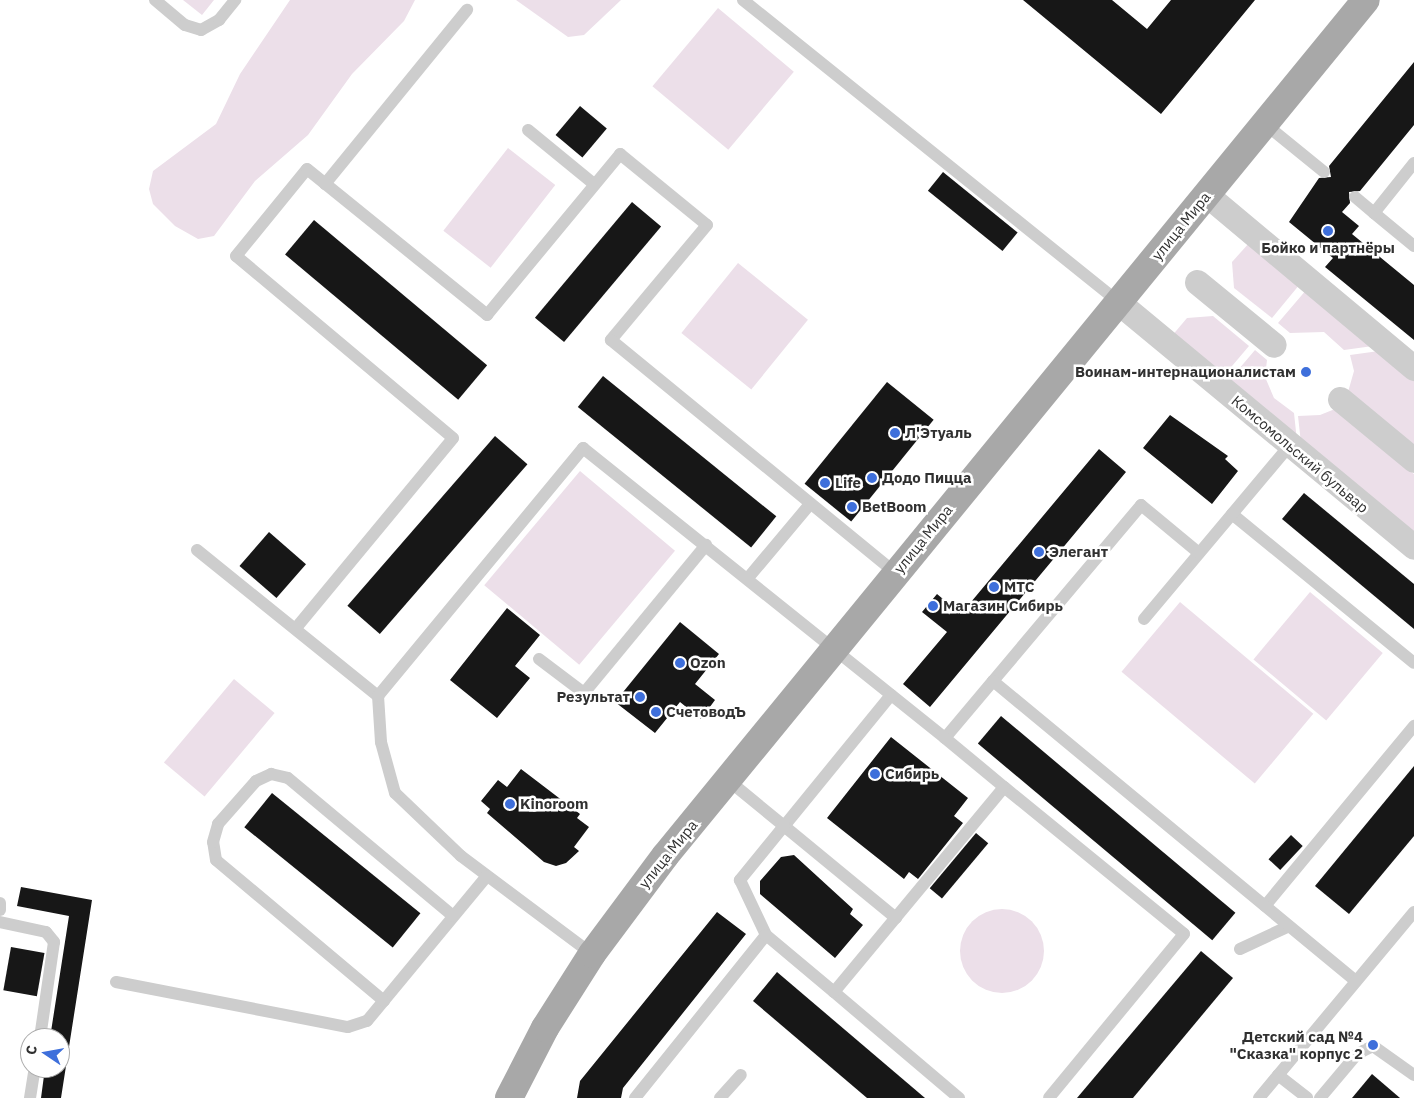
<!DOCTYPE html>
<html>
<head>
<meta charset="utf-8">
<style>
  body { margin:0 }
  #map { position:relative; width:1414px; height:1098px; overflow:hidden; background:#fff; font-family:"IBM Plex Sans",sans-serif }
  div>[style] { position:absolute }
  [style*='--x'] { left:calc(var(--x)*1px); top:calc(var(--y)*1px); width:calc(var(--w)*1px); rotate:calc(var(--a)*1deg) }
  .green>* { inset:0; background:#ecdfe9; transform-origin:0 0 }
  .round { border-radius:50% }
  .building>* { inset:0; background:#171717; transform-origin:0 0 }
  .lane>* { height:12px; margin:-6px; padding:0 6px; transform-origin:6px; border-radius:6px; background:#cdcdcd }
  .street>* { height:25px; margin:-12.5px; padding:0 12.5px; transform-origin:12.5px; border-radius:12.5px; background:#cdcdcd }
  .primary>* { height:28px; margin:-14px; padding:0 14px; transform-origin:14px; border-radius:14px; background:#a8a8a8 }
  .dots>* { width:14px; height:14px; translate:-50% -50%; box-sizing:border-box; border:2px solid #fff; border-radius:50% }
  span { translate:-50% -50%; white-space:nowrap; text-align:center; line-height:1.15; -webkit-text-stroke:5px #fff; paint-order:stroke }
  .street-label { font-size:15px; color:#303030 }
  .poi-label { font-size:15px; color:#303030; font-weight:700 }
  .right { translate:-100% -50%; text-align:right }
  .left { translate:0 -50%; text-align:left }
  .north { position:absolute; left:20px; top:1028px; width:50px; height:50px; box-sizing:border-box; background:#fff; border:1px solid #acacac; border-radius:50%; rotate:282deg; font-size:14px; font-weight:700; line-height:20px; text-align:center; color:#303030 }
  .north::after { content:''; display:block; margin:auto; width:18px; height:22px; background:#3e6fdb; clip-path:polygon(50% 0,100% 100%,50% 72%,0 100%) }
</style>
</head>
<body>
<div id="map">
  <div class="green">
    <div style="clip-path:polygon(183px 0,214px 0,202px 15px)"></div>
    <div style="clip-path:polygon(290px 0,415px 0,404px 21px,352px 74px,308px 135px,255px 181px,214px 236px,198px 239px,175px 226px,153px 204px,149px 189px,153px 171px,216px 124px,240px 74px)"></div>
    <div style="clip-path:polygon(516px 0,621px 0,584px 35px,568px 37px)"></div>
    <div style="left:718px;top:8px;width:99px;height:102px;rotate:40deg"></div>
    <div style="left:508px;top:148px;width:60px;height:105px;rotate:38deg"></div>
    <div style="clip-path:polygon(1250px 242px,1300px 284px,1272px 318px,1234px 288px,1232px 262px)"></div>
    <div style="left:738px;top:263px;width:90px;height:90px;rotate:39deg"></div>
    <div style="clip-path:polygon(1307px 289px,1373px 346px,1344px 350px,1324px 332px,1290px 333px,1278px 323px)"></div>
    <div style="clip-path:polygon(1213px 316px,1249px 346px,1221px 379px,1171px 337px,1187px 318px)"></div>
    <div style="clip-path:polygon(1255px 350px,1267px 360px,1265px 377px,1274px 398px,1294px 413px,1297px 441px,1227px 383px)"></div>
    <div style="clip-path:polygon(1379px 351px,1414px 380px,1414px 446px,1348px 392px,1354px 371px,1350px 355px)"></div>
    <div style="clip-path:polygon(1335px 409px,1414px 474px,1414px 537px,1301px 443px,1298px 416px,1320px 415px)"></div>
    <div style="left:580px;top:471px;width:124px;height:149px;rotate:40deg"></div>
    <div style="left:1310px;top:592px;width:95px;height:88px;rotate:40deg"></div>
    <div style="left:1180px;top:602px;width:174px;height:91px;rotate:40deg"></div>
    <div style="left:234px;top:679px;width:53px;height:109px;rotate:40deg"></div>
    <div class="round" style="left:960px;top:909px;width:84px;height:84px"></div>
  </div>
  <div class="building">
    <div style="clip-path:polygon(1023px 0,1112px 0,1147px 29px,1171px 0,1255px 0,1161px 114px)"></div>
    <div style="clip-path:polygon(1414px 62px,1414px 125px,1360px 191px,1349px 192px,1350px 203px,1342px 212px,1359px 226px,1352px 234px,1414px 285px,1414px 340px,1325px 267px,1333px 258px,1289px 222px,1319px 178px,1331px 177px,1329px 166px)"></div>
    <div style="left:580px;top:106px;width:35px;height:38px;rotate:40deg"></div>
    <div style="left:943px;top:172px;width:96px;height:24px;rotate:39deg"></div>
    <div style="left:632px;top:202px;width:38px;height:151px;rotate:40deg"></div>
    <div style="left:314px;top:220px;width:226px;height:45px;rotate:40deg"></div>
    <div style="left:603px;top:376px;width:223px;height:40px;rotate:39deg"></div>
    <div style="left:887px;top:382px;width:60px;height:131px;rotate:39deg"></div>
    <div style="clip-path:polygon(1170px 415px,1228px 456px,1225px 459px,1238px 471px,1212px 504px,1143px 448px)"></div>
    <div style="left:495px;top:436px;width:43px;height:225px;rotate:41deg"></div>
    <div style="clip-path:polygon(1099px 449px,1126px 472px,930px 707px,903px 684px,947px 632px,922px 612px,937px 594px,961px 614px)"></div>
    <div style="clip-path:polygon(1304px 493px,1414px 584px,1414px 629px,1282px 519px)"></div>
    <div style="left:269px;top:532px;width:49px;height:45px;rotate:41deg"></div>
    <div style="clip-path:polygon(507px 608px,540px 635px,515px 666px,530px 678px,497px 718px,450px 680px)"></div>
    <div style="clip-path:polygon(680px 622px,719px 654px,695px 684px,715px 700px,701px 719px,680px 702px,655px 733px,615px 702px)"></div>
    <div style="left:1001px;top:716px;width:306px;height:36px;rotate:40deg"></div>
    <div style="clip-path:polygon(891px 737px,968px 798px,954px 816px,963px 823px,918px 879px,909px 872px,904px 879px,827px 818px)"></div>
    <div style="clip-path:polygon(1414px 766px,1414px 836px,1349px 914px,1315px 886px)"></div>
    <div style="clip-path:polygon(521px 769px,580px 814px,577px 818px,589px 827px,574px 847px,579px 851px,566px 863px,556px 866px,544px 862px,487px 813px,490px 809px,481px 801px,498px 780px,507px 787px)"></div>
    <div style="left:272px;top:793px;width:191px;height:44px;rotate:39deg"></div>
    <div style="left:976px;top:833px;width:16px;height:72px;rotate:40deg"></div>
    <div style="left:1291px;top:835px;width:16px;height:33px;rotate:43deg"></div>
    <div style="clip-path:polygon(794px 855px,853px 909px,850px 914px,863px 925px,835px 958px,760px 894px,760px 881px,781px 857px)"></div>
    <div style="clip-path:polygon(21px 887px,92px 900px,61px 1098px,41px 1098px,45px 1068px,60px 1068px,60px 1038px,50px 1038px,69px 916px,17px 906px)"></div>
    <div style="clip-path:polygon(717px 912px,746px 934px,623px 1088px,621px 1098px,577px 1098px,580px 1081px)"></div>
    <div style="left:11px;top:947px;width:34px;height:44px;rotate:10deg"></div>
    <div style="clip-path:polygon(1201px 951px,1233px 978px,1133px 1098px,1077px 1098px)"></div>
    <div style="clip-path:polygon(777px 972px,925px 1098px,867px 1098px,753px 1001px)"></div>
    <div style="clip-path:polygon(1372px 1074px,1400px 1098px,1352px 1098px)"></div>
  </div>
  <div class="lane">
    <div style="--x:155;--y:0;--w:39;--a:40"></div>
    <div style="--x:185;--y:25;--w:17;--a:17"></div>
    <div style="--x:201;--y:30;--w:21;--a:-29"></div>
    <div style="--x:219;--y:20;--w:26;--a:-51"></div>
    <div style="--x:743;--y:0;--w:481;--a:38.8"></div>
    <div style="--x:1265;--y:124;--w:76;--a:39.1"></div>
    <div style="--x:528;--y:130;--w:85;--a:39.3"></div>
    <div style="--x:1414;--y:163;--w:64;--a:128.7"></div>
    <div style="--x:1374;--y:213;--w:52;--a:39.5"></div>
    <div style="--x:325;--y:184;--w:225;--a:-50.8"></div>
    <div style="--x:1355;--y:197;--w:25;--a:40"></div>
    <div style="--x:1232;--y:514;--w:235;--a:39.3"></div>
    <div style="--x:197;--y:550;--w:233;--a:38.9"></div>
    <div style="--x:748;--y:578;--w:97;--a:-50"></div>
    <div style="--x:1144;--y:619;--w:227;--a:-50"></div>
    <div style="--x:296;--y:628;--w:246;--a:-50.4"></div>
    <div style="--x:453;--y:438;--w:283;--a:-140"></div>
    <div style="--x:236;--y:256;--w:112;--a:-50.8"></div>
    <div style="--x:307;--y:169;--w:232;--a:39"></div>
    <div style="--x:487;--y:315;--w:209;--a:-50.4"></div>
    <div style="--x:620;--y:154;--w:112;--a:39.2"></div>
    <div style="--x:707;--y:225;--w:150;--a:129.9"></div>
    <div style="--x:611;--y:340;--w:368;--a:39.3"></div>
    <div style="--x:539;--y:659;--w:56;--a:37.1"></div>
    <div style="--x:584;--y:693;--w:192;--a:-50.5"></div>
    <div style="--x:993;--y:681;--w:230;--a:-49.9"></div>
    <div style="--x:1141;--y:505;--w:75;--a:39.6"></div>
    <div style="--x:891;--y:695;--w:169;--a:129.2"></div>
    <div style="--x:784;--y:826;--w:145;--a:39.4"></div>
    <div style="--x:728;--y:780;--w:72;--a:39.4"></div>
    <div style="--x:784;--y:826;--w:70;--a:129.2"></div>
    <div style="--x:740;--y:880;--w:61;--a:64.7"></div>
    <div style="--x:1004;--y:787;--w:232;--a:39.2"></div>
    <div style="--x:1184;--y:934;--w:212;--a:129.5"></div>
    <div style="--x:0;--y:903;--w:7;--a:90"></div>
    <div style="--x:1265;--y:906;--w:234;--a:-50.4"></div>
    <div style="--x:0;--y:922;--w:47;--a:12.3"></div>
    <div style="--x:46;--y:932;--w:13;--a:51"></div>
    <div style="--x:54;--y:942;--w:97;--a:98.3"></div>
    <div style="--x:1240;--y:949;--w:52;--a:-25.1"></div>
    <div style="--x:592;--y:954;--w:164;--a:-143.2"></div>
    <div style="--x:461;--y:856;--w:91;--a:-136.3"></div>
    <div style="--x:395;--y:793;--w:53;--a:-105.4"></div>
    <div style="--x:381;--y:742;--w:46;--a:-93.7"></div>
    <div style="--x:378;--y:696;--w:322;--a:-50.4"></div>
    <div style="--x:583;--y:448;--w:464;--a:38.7"></div>
    <div style="--x:945;--y:738;--w:75;--a:-49.9"></div>
    <div style="--x:993;--y:681;--w:471;--a:39.6"></div>
    <div style="--x:116;--y:982;--w:236;--a:11"></div>
    <div style="--x:348;--y:1027;--w:20;--a:-18"></div>
    <div style="--x:367;--y:1021;--w:188;--a:-50.4"></div>
    <div style="--x:834;--y:992;--w:164;--a:40.3"></div>
    <div style="--x:384;--y:1001;--w:219;--a:-140"></div>
    <div style="--x:216;--y:860;--w:18;--a:-99"></div>
    <div style="--x:213;--y:842;--w:19;--a:-74"></div>
    <div style="--x:218;--y:824;--w:57;--a:-48.5"></div>
    <div style="--x:256;--y:781;--w:17;--a:-25"></div>
    <div style="--x:271;--y:774;--w:17;--a:13"></div>
    <div style="--x:288;--y:778;--w:215;--a:39.9"></div>
    <div style="--x:1278;--y:1075;--w:37;--a:38"></div>
    <div style="--x:30;--y:1098;--w:30;--a:-81"></div>
    <div style="--x:635;--y:1098;--w:209;--a:-51.2"></div>
    <div style="--x:766;--y:935;--w:89;--a:40"></div>
    <div style="--x:834;--y:992;--w:266;--a:-50.3"></div>
    <div style="--x:1004;--y:787;--w:77;--a:-140.3"></div>
    <div style="--x:720;--y:1098;--w:31;--a:-48"></div>
    <div style="--x:1259;--y:1098;--w:242;--a:-50.2"></div>
    <div style="--x:1320;--y:1098;--w:57;--a:-49.9"></div>
    <div style="--x:1357;--y:1054;--w:18;--a:-27"></div>
    <div style="--x:1373;--y:1046;--w:50;--a:35.3"></div>
  </div>
  <div class="street">
    <div style="--x:1207;--y:195;--w:270;--a:39.9"></div>
    <div style="--x:1197;--y:282;--w:99;--a:39.3"></div>
    <div style="--x:1118;--y:302;--w:384;--a:39.6"></div>
    <div style="--x:1340;--y:399;--w:96;--a:39.5"></div>
  </div>
  <div class="primary">
    <div style="--x:509;--y:1098;--w:79;--a:-62.8"></div>
    <div style="--x:545;--y:1028;--w:88;--a:-57.6"></div>
    <div style="--x:592;--y:954;--w:122;--a:-53.3"></div>
    <div style="--x:665;--y:856;--w:1106;--a:-50.69"></div>
  </div>
  <div class="dots">
    <div style="left:1328px;top:231px;background:#3e6fdb"></div>
    <div style="left:1306px;top:372px;background:#3e6fdb"></div>
    <div style="left:895px;top:433px;background:#3e6fdb"></div>
    <div style="left:872px;top:478px;background:#3e6fdb"></div>
    <div style="left:825px;top:483px;background:#3e6fdb"></div>
    <div style="left:852px;top:507px;background:#3e6fdb"></div>
    <div style="left:1039px;top:552px;background:#3e6fdb"></div>
    <div style="left:994px;top:587px;background:#3e6fdb"></div>
    <div style="left:933px;top:606px;background:#3e6fdb"></div>
    <div style="left:680px;top:663px;background:#3e6fdb"></div>
    <div style="left:640px;top:697px;background:#3e6fdb"></div>
    <div style="left:656px;top:712px;background:#3e6fdb"></div>
    <div style="left:875px;top:774px;background:#3e6fdb"></div>
    <div style="left:510px;top:804px;background:#3e6fdb"></div>
    <div style="left:1373px;top:1045px;background:#3e6fdb"></div>
  </div>
  <div class="street-label">
    <span style="left:1181px;top:226px;rotate:-51deg">улица Мира</span>
    <span style="left:1300px;top:454px;rotate:40deg">Комсомольский бульвар</span>
    <span style="left:923px;top:539px;rotate:-51deg">улица Мира</span>
    <span style="left:668px;top:854px;rotate:-51deg">улица Мира</span>
  </div>
  <div class="poi-label">
    <span style="left:1328px;top:248px">Бойко и партнёры</span>
    <span class="right" style="left:1296px;top:372px">Воинам-интернационалистам</span>
    <span class="left" style="left:905px;top:433px">Л'Этуаль</span>
    <span class="left" style="left:882px;top:478px">Додо Пицца</span>
    <span class="left" style="left:835px;top:483px">Life</span>
    <span class="left" style="left:862px;top:507px">BetBoom</span>
    <span class="left" style="left:1049px;top:552px">Элегант</span>
    <span class="left" style="left:1004px;top:587px">МТС</span>
    <span class="left" style="left:943px;top:606px">Магазин Сибирь</span>
    <span class="left" style="left:690px;top:663px">Ozon</span>
    <span class="right" style="left:630px;top:697px">Результат</span>
    <span class="left" style="left:666px;top:712px">СчетоводЪ</span>
    <span class="left" style="left:885px;top:774px">Сибирь</span>
    <span class="left" style="left:520px;top:804px">Kinoroom</span>
    <span class="right" style="left:1363px;top:1045px">Детский сад №4<br>"Сказка" корпус 2</span>
  </div>
  <div class="north">С</div>
</div>
</body>
</html>
